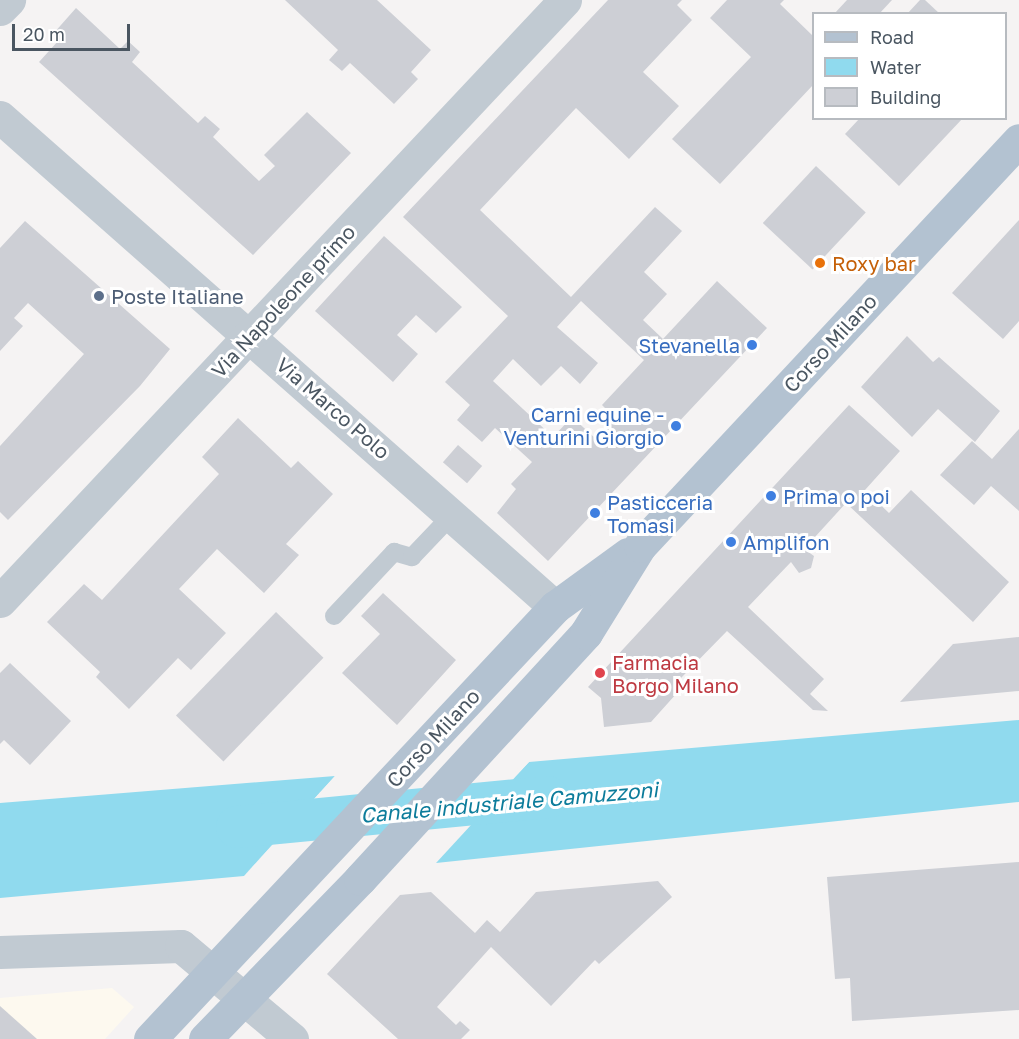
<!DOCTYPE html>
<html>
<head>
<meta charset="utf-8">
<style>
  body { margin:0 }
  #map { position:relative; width:1019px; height:1039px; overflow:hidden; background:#f5f3f3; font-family:"Golos Text",sans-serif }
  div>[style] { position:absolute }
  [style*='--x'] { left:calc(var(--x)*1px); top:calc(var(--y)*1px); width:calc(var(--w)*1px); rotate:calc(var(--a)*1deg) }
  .commercial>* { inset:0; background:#fdf9ef }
  .water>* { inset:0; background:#90daee }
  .pier>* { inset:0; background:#f5f3f3 }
  .canal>* { height:42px; margin:-21px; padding:0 21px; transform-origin:21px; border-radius:21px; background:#90daee }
  .building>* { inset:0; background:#cdcfd5; transform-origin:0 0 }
  .service>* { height:18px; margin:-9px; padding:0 9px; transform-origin:9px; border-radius:9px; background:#c1cad2 }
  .minor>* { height:33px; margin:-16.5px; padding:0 16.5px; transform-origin:16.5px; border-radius:16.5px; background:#c1cad2 }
  .tertiary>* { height:33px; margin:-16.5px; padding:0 16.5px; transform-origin:16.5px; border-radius:16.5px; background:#c1cad2 }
  .primary>* { height:33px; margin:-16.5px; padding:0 16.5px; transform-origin:16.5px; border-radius:16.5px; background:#b3c2d1 }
  .dots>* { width:16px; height:16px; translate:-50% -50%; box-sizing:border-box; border:3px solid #fff; border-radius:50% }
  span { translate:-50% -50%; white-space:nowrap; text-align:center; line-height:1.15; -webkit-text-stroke:6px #fff; paint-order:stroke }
  .food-label { font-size:20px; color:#c56008 }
  .left { translate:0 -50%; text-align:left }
  .service-label { font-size:20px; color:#4e5e75 }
  .street-label { font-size:20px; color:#4a5661 }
  .shop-label { font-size:20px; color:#366cbe }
  .right { translate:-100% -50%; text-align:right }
  .health-label { font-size:20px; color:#be3a42 }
  .water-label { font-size:21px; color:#0c7c9b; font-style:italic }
  .legend { position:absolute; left:812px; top:12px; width:195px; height:108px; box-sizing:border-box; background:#fff; border:2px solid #b7bbc0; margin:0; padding:8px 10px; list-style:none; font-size:18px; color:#4a5661 }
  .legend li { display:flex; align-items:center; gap:12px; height:30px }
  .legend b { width:30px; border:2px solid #b7bbc0 }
  .scale { position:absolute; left:12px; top:24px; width:118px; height:27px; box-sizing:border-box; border:3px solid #4a5661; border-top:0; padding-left:8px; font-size:18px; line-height:21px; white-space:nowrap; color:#4a5661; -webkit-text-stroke:4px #fff; paint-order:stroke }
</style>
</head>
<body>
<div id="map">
  <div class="commercial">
    <div style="clip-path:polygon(112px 988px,134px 1007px,105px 1039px,0 1039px,0 998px)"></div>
  </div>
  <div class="water">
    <div style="clip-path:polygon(1019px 720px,1019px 802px,436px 863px,529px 762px)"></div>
    <div style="clip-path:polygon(335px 776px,244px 876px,0 898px,0 803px)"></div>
  </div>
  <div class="pier">
    <div style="clip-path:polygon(524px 762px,529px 762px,433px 863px,434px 861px)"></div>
    <div style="clip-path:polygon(335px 776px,338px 776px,244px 876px)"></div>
  </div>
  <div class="canal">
    <div style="--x:237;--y:827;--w:312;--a:-5.5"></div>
  </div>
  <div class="building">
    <div style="clip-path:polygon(285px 0,377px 0,431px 50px,411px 72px,418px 79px,394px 104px,350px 63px,342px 71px,329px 60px,338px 50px)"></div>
    <div style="clip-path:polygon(evenodd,608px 0,682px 0,677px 5px,692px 20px,643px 72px,679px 106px,629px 159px,576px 108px,480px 210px,571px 297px,655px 207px,682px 231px,644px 272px,667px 294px,643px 320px,663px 339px,717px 281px,767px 328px,548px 561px,497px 513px,516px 489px,511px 484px,532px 462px,495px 428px,482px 442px,457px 420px,470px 405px,445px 382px,508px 316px,403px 217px,608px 0,581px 301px,644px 360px,602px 405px,614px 417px,595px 438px,572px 417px,553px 437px,493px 381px,513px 359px,541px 386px,561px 366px,580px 384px,598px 363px,557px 327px,581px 301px)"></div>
    <div style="clip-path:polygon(727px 0,784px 0,780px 4px,813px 36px,813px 85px,720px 184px,672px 139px,751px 57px,710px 18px)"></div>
    <div style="clip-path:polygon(847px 0,892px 0,879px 14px,834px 14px)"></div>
    <div style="clip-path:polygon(920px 0,925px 0,940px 14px,907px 14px)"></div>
    <div style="clip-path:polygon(76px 8px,120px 49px,128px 41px,140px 52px,132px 62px,198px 123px,205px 116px,220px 129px,213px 137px,259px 181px,275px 166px,264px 155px,307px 112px,351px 153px,253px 255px,39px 62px,59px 40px,53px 34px)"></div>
    <div style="clip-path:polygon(860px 118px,963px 118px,899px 186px,845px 134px)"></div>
    <div style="left:816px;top:166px;width:68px;height:78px;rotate:43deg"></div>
    <div style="clip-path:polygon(1019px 220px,1019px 321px,1003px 339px,952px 293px)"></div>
    <div style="clip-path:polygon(25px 221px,170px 349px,140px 386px,8px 520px,0 512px,0 446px,84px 354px,28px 303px,14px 318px,23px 326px,0 351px,0 248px)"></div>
    <div style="clip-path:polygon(384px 236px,462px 307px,436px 333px,416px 315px,397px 335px,418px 354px,393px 382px,315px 311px)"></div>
    <div style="clip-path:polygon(907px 336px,933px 362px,939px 357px,1000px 411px,975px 442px,938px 409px,912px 437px,861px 387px)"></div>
    <div style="clip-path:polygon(849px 405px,900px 451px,865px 490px,889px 513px,911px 490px,1009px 582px,973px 622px,846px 503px,804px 549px,814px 556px,811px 568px,799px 573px,791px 562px,748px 607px,824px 679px,810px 694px,828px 711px,813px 710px,727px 631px,680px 679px,685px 684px,651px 722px,604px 727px,601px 698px,588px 687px)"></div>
    <div style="clip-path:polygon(238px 418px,291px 468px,298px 461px,333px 494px,286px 544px,299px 555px,264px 593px,217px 549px,179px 589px,226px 633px,191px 670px,178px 658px,129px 709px,96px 677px,100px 672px,47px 622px,84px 584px,102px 600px,219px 474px,202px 457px)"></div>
    <div style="clip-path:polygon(1019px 429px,1019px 511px,991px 486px,974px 505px,940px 475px,972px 441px,992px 459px)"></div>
    <div style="left:458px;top:445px;width:32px;height:23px;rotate:41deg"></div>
    <div style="clip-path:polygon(383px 593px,456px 660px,397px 725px,342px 673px,380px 634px,361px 616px)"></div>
    <div style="left:276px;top:612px;width:66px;height:144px;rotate:44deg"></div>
    <div style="clip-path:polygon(1019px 637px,1019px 691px,900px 702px,953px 644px)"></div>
    <div style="clip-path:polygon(10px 663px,71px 721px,30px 765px,4px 740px,0 744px,0 673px)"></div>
    <div style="clip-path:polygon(1019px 862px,1019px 1010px,852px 1021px,850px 978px,835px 979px,827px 877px)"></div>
    <div style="clip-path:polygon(658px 881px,672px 897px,599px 964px,595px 960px,551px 1006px,491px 947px,437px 1007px,456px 1025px,460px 1021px,470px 1030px,461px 1039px,398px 1039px,327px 974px,400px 895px,431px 892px,475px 933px,487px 920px,500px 932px,536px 892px)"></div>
    <div style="clip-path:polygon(0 1006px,37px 1039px,0 1039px)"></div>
  </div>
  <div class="service">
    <div style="--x:334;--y:616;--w:88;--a:-46.8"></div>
    <div style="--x:394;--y:552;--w:19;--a:16"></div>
    <div style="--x:412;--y:557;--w:59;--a:-46.4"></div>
  </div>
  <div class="minor">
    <div style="--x:0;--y:9;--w:13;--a:-45"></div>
    <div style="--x:0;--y:117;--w:740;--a:41.44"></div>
    <div style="--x:0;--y:601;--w:825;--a:-46.77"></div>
  </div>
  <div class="tertiary">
    <div style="--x:0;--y:952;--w:181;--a:-1.9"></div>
    <div style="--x:181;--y:946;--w:145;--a:40"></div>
  </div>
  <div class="primary">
    <div style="--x:150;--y:1039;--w:592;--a:-46.85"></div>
    <div style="--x:555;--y:607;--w:90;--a:-36"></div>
    <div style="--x:205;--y:1039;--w:223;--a:-45.9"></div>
    <div style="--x:360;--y:879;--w:334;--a:-47.4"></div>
    <div style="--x:586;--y:633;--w:102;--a:-58.2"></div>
    <div style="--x:640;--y:546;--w:555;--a:-46.97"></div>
  </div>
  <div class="dots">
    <div style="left:820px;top:263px;background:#e8710a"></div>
    <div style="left:99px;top:296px;background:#5c6f8a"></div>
    <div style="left:752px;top:345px;background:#3f7fe0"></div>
    <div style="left:676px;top:426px;background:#3f7fe0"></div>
    <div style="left:771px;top:496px;background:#3f7fe0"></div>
    <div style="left:595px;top:513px;background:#3f7fe0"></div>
    <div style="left:731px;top:542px;background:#3f7fe0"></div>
    <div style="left:600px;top:673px;background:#e0444e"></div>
  </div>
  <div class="food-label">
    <span class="left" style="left:832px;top:263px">Roxy bar</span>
  </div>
  <div class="service-label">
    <span class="left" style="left:111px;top:296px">Poste Italiane</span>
  </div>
  <div class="street-label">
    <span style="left:283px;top:301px;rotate:-47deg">Via Napoleone primo</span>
    <span style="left:830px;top:343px;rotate:-47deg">Corso Milano</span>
    <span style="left:333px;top:408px;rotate:41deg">Via Marco Polo</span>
    <span style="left:433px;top:738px;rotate:-47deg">Corso Milano</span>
  </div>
  <div class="shop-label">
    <span class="right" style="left:740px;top:345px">Stevanella</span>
    <span class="right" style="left:664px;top:426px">Carni equine -<br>Venturini Giorgio</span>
    <span class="left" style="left:783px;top:496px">Prima o poi</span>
    <span class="left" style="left:607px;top:514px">Pasticceria<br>Tomasi</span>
    <span class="left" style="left:743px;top:542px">Amplifon</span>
  </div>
  <div class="health-label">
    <span class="left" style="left:612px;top:674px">Farmacia<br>Borgo Milano</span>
  </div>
  <div class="water-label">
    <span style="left:509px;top:802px;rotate:-5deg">Canale industriale Camuzzoni</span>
  </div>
  <ul class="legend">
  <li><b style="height:8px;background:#b3c2d1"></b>Road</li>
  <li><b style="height:16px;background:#90daee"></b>Water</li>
  <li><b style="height:16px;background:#cdcfd5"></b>Building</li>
  </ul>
  <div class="scale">20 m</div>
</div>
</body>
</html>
